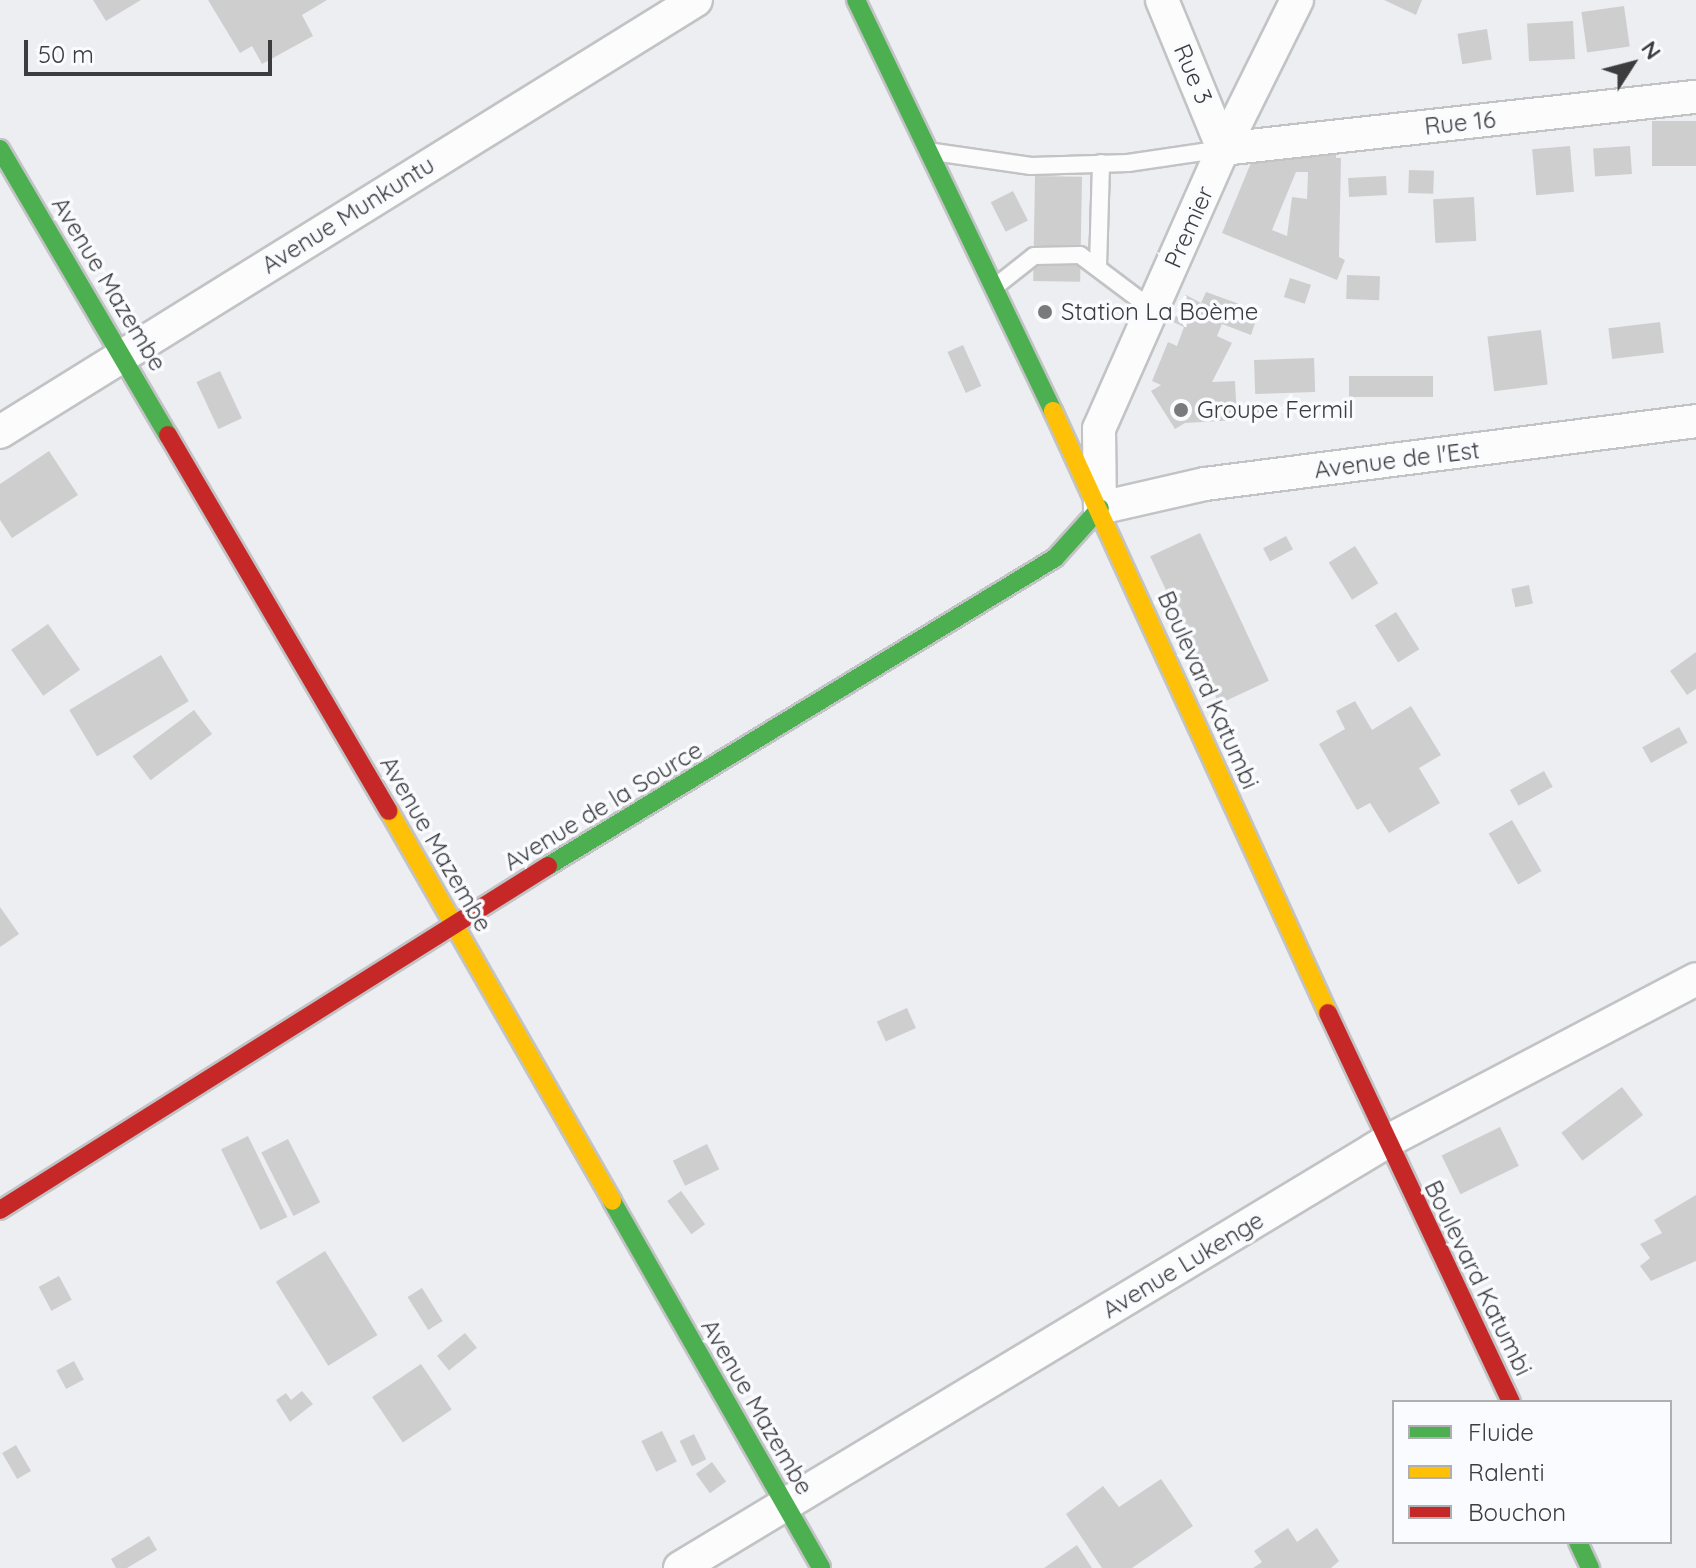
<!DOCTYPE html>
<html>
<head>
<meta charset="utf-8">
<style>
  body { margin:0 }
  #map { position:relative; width:1696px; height:1568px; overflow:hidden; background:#edeef1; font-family:Quicksand,sans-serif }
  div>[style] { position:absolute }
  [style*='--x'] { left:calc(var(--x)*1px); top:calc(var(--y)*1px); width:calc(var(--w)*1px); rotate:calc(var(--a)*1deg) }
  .building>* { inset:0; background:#cfcecf; transform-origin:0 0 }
  .roads { filter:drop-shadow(2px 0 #c2c3c5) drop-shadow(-2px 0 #c2c3c5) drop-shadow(0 2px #c2c3c5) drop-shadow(0 -2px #c2c3c5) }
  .lane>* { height:16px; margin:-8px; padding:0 8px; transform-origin:8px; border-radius:8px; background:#fcfcfd }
  .street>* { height:32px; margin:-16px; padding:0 16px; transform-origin:16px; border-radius:16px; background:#fcfcfd }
  .fast>* { height:18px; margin:-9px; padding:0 9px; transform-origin:9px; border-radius:9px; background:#4caf50 }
  .slow>* { height:18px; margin:-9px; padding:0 9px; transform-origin:9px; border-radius:9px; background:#ffc107 }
  .jam>* { height:18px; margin:-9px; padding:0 9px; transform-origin:9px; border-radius:9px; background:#c62828 }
  .dots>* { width:22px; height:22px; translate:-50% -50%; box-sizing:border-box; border:4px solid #fafbff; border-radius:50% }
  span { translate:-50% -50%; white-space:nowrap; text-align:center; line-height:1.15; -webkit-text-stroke:7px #fafbff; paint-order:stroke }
  .street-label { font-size:24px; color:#3c3c3e }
  .poi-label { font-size:24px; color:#3c3c3e }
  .left { translate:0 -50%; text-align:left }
  .legend { position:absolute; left:1392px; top:1400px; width:280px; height:144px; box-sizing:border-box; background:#fafbff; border:2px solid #aeafb2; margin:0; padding:10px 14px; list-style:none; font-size:24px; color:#3c3c3e }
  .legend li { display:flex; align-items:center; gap:16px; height:40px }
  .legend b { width:40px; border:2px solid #aeafb2 }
  .north { position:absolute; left:1592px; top:24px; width:80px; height:80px; -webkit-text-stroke:6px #fafbff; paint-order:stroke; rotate:54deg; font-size:22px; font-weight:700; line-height:32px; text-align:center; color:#3c3c3e }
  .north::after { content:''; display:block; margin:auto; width:28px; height:36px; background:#3c3c3e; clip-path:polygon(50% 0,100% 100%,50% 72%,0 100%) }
  .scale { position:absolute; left:24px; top:40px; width:248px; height:36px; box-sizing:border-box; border:4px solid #3c3c3e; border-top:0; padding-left:10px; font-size:24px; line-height:28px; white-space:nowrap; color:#3c3c3e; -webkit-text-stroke:6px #fafbff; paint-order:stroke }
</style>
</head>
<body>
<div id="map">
  <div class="building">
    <div style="clip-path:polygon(93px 0,141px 0,106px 21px)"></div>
    <div style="clip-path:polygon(208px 0,327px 0,302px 15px,313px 36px,262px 64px,252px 46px,240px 53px)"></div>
    <div style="clip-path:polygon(1384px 0,1422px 0,1416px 15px)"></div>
    <div style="left:1624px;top:6px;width:41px;height:43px;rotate:82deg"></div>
    <div style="left:1573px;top:21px;width:38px;height:46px;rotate:87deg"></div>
    <div style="left:1487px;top:29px;width:31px;height:30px;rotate:81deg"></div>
    <div style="left:1696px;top:121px;width:45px;height:44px;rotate:90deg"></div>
    <div style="left:1570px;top:146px;width:46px;height:38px;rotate:85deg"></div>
    <div style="left:1630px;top:146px;width:28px;height:37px;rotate:86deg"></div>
    <div style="clip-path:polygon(evenodd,1336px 148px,1336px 158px,1341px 158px,1339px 257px,1345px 260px,1337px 280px,1222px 233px,1255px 153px,1336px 148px,1296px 172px,1308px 172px,1307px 199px,1292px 197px,1287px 236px,1272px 230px,1296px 172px)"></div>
    <div style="left:1409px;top:170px;width:25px;height:23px;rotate:2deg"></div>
    <div style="left:1035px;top:176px;width:47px;height:105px;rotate:1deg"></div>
    <div style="left:1386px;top:176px;width:19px;height:38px;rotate:87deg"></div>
    <div style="left:1013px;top:191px;width:33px;height:25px;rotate:63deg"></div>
    <div style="left:1474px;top:197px;width:44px;height:41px;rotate:87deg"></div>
    <div style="left:1347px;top:275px;width:33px;height:24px;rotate:2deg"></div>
    <div style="left:1290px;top:278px;width:22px;height:20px;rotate:18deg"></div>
    <div style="clip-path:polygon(1206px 292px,1259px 311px,1251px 335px,1222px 324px,1217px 336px,1232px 343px,1212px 382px,1235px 381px,1237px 420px,1185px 423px,1175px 429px,1151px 391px,1161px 385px,1152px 381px,1168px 342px,1177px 346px,1184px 327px,1173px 322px,1186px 295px,1201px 303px)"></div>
    <div style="left:1660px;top:322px;width:31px;height:52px;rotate:83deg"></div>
    <div style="left:1541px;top:330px;width:55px;height:54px;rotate:83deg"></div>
    <div style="left:963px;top:345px;width:45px;height:17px;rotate:66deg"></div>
    <div style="left:1314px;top:358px;width:34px;height:60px;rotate:88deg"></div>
    <div style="left:220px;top:371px;width:52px;height:26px;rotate:65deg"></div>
    <div style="left:1433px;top:376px;width:21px;height:84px;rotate:90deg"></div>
    <div style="left:1262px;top:405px;width:12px;height:11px;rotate:85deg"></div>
    <div style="clip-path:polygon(49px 451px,78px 495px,12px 538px,0 520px,0 484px)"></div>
    <div style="left:1200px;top:533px;width:163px;height:55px;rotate:65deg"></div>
    <div style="left:1286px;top:536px;width:15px;height:26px;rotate:62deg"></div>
    <div style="left:1355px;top:546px;width:44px;height:31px;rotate:58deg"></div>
    <div style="left:1529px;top:585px;width:19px;height:18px;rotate:78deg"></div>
    <div style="left:1396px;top:612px;width:44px;height:25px;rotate:58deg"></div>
    <div style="left:48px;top:624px;width:56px;height:45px;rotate:55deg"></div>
    <div style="clip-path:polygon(1696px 652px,1696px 689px,1687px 695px,1670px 671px)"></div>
    <div style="left:161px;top:655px;width:54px;height:107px;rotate:59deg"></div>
    <div style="clip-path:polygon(1355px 701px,1372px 730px,1411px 706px,1441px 755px,1419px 768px,1440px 803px,1389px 833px,1370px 803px,1357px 810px,1319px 744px,1345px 729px,1336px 711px)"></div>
    <div style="left:194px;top:710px;width:30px;height:77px;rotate:53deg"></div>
    <div style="left:1679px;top:727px;width:18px;height:42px;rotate:61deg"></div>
    <div style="left:1544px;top:771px;width:18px;height:39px;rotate:61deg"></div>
    <div style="left:1512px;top:820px;width:59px;height:27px;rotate:60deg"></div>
    <div style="clip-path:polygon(0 907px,19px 934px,0 947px)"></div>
    <div style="left:907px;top:1008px;width:22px;height:33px;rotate:66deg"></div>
    <div style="left:1622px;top:1087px;width:35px;height:76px;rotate:53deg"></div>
    <div style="left:1500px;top:1127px;width:43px;height:65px;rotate:64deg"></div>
    <div style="left:248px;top:1136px;width:90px;height:30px;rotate:64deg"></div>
    <div style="left:288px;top:1139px;width:71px;height:30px;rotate:63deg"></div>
    <div style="left:707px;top:1144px;width:28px;height:38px;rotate:64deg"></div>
    <div style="left:681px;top:1191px;width:41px;height:17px;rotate:54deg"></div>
    <div style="clip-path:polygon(1696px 1195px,1696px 1261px,1651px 1281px,1640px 1266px,1650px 1258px,1640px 1244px,1662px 1233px,1654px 1220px)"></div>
    <div style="left:325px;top:1251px;width:99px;height:58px;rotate:58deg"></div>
    <div style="left:59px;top:1276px;width:27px;height:23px;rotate:62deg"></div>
    <div style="left:422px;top:1288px;width:39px;height:17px;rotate:58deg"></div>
    <div style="left:465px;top:1333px;width:19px;height:36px;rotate:51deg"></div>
    <div style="left:74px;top:1361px;width:21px;height:20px;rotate:62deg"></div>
    <div style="left:421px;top:1364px;width:55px;height:59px;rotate:56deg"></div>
    <div style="clip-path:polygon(302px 1391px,313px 1404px,290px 1422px,276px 1400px,286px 1393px,291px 1400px)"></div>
    <div style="left:662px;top:1431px;width:34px;height:23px;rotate:64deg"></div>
    <div style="left:694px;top:1434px;width:28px;height:16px;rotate:64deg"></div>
    <div style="left:16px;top:1445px;width:30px;height:16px;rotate:60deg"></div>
    <div style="left:712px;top:1462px;width:24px;height:20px;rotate:54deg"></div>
    <div style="clip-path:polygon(1161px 1479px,1193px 1526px,1132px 1568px,1102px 1568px,1066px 1514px,1103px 1486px,1119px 1507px)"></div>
    <div style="clip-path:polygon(1288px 1528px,1297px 1542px,1317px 1528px,1339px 1561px,1331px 1568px,1253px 1568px,1262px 1562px,1254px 1551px)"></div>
    <div style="clip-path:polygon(149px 1536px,157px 1550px,127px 1568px,116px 1568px,111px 1559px)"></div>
    <div style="clip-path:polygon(1077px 1545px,1092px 1568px,1044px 1568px)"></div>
  </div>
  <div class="roads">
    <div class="lane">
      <div style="--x:934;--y:152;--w:98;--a:8.2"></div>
      <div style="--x:1031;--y:166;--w:97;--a:-1.8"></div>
      <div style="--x:1128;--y:163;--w:96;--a:-8.4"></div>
      <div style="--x:1098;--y:266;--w:103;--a:-88.3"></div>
      <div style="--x:996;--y:286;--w:48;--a:-38.3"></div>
      <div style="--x:1034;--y:256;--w:46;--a:-1.2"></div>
      <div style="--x:1080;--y:255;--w:90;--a:36.9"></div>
    </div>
    <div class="street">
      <div style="--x:1162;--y:0;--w:161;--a:67.7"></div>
      <div style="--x:1223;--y:149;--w:476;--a:-6.3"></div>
      <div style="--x:1297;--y:0;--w:166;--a:116.4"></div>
      <div style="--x:1223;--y:149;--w:306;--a:113.9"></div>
      <div style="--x:1099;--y:429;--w:79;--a:89.3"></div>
      <div style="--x:1100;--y:508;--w:108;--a:-12.9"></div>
      <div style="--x:1205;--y:484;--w:495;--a:-7.3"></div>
      <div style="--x:0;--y:432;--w:819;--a:-31.83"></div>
      <div style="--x:680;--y:1568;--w:825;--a:-31.11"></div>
      <div style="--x:1386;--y:1142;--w:350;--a:-27.7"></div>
    </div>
    <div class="fast">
      <div style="--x:856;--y:0;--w:456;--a:64.4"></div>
      <div style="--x:0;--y:149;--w:332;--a:59.6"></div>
      <div style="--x:548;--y:866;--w:593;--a:-31.28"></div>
      <div style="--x:1055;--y:558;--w:67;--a:-48"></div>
      <div style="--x:612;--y:1201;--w:422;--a:60.3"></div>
      <div style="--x:1578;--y:1542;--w:29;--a:65"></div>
    </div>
    <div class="slow">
      <div style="--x:1053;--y:411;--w:662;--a:65.45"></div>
      <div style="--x:389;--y:811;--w:449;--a:60.2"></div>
    </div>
    <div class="jam">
      <div style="--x:168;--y:435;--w:436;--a:59.6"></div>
      <div style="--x:1328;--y:1013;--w:430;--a:64.8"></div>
      <div style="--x:0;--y:1210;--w:647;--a:-32.12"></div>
    </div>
  </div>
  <div class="dots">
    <div style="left:1045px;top:312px;background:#7a7a7d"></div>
    <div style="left:1181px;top:410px;background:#7a7a7d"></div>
  </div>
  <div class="street-label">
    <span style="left:1193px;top:74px;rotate:67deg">Rue 3</span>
    <span style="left:1460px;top:123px;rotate:-6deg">Rue 16</span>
    <span style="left:348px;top:215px;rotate:-32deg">Avenue Munkuntu</span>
    <span style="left:1189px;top:227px;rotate:-66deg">Premier</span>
    <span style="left:109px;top:284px;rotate:59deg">Avenue Mazembe</span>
    <span style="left:1397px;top:460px;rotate:-7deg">Avenue de l'Est</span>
    <span style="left:1208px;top:690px;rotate:66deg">Boulevard Katumbi</span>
    <span style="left:603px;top:806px;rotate:-31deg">Avenue de la Source</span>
    <span style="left:436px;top:844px;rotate:60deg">Avenue Mazembe</span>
    <span style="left:1183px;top:1265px;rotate:-31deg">Avenue Lukenge</span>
    <span style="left:1478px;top:1278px;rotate:64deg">Boulevard Katumbi</span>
    <span style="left:757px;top:1407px;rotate:60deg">Avenue Mazembe</span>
  </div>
  <div class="poi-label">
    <span class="left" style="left:1061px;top:312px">Station La Boème</span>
    <span class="left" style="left:1197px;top:410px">Groupe Fermil</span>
  </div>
  <ul class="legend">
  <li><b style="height:10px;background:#4caf50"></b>Fluide</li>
  <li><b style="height:10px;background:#ffc107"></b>Ralenti</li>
  <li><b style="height:10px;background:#c62828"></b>Bouchon</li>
  </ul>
  <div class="north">N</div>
  <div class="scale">50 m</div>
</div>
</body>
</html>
